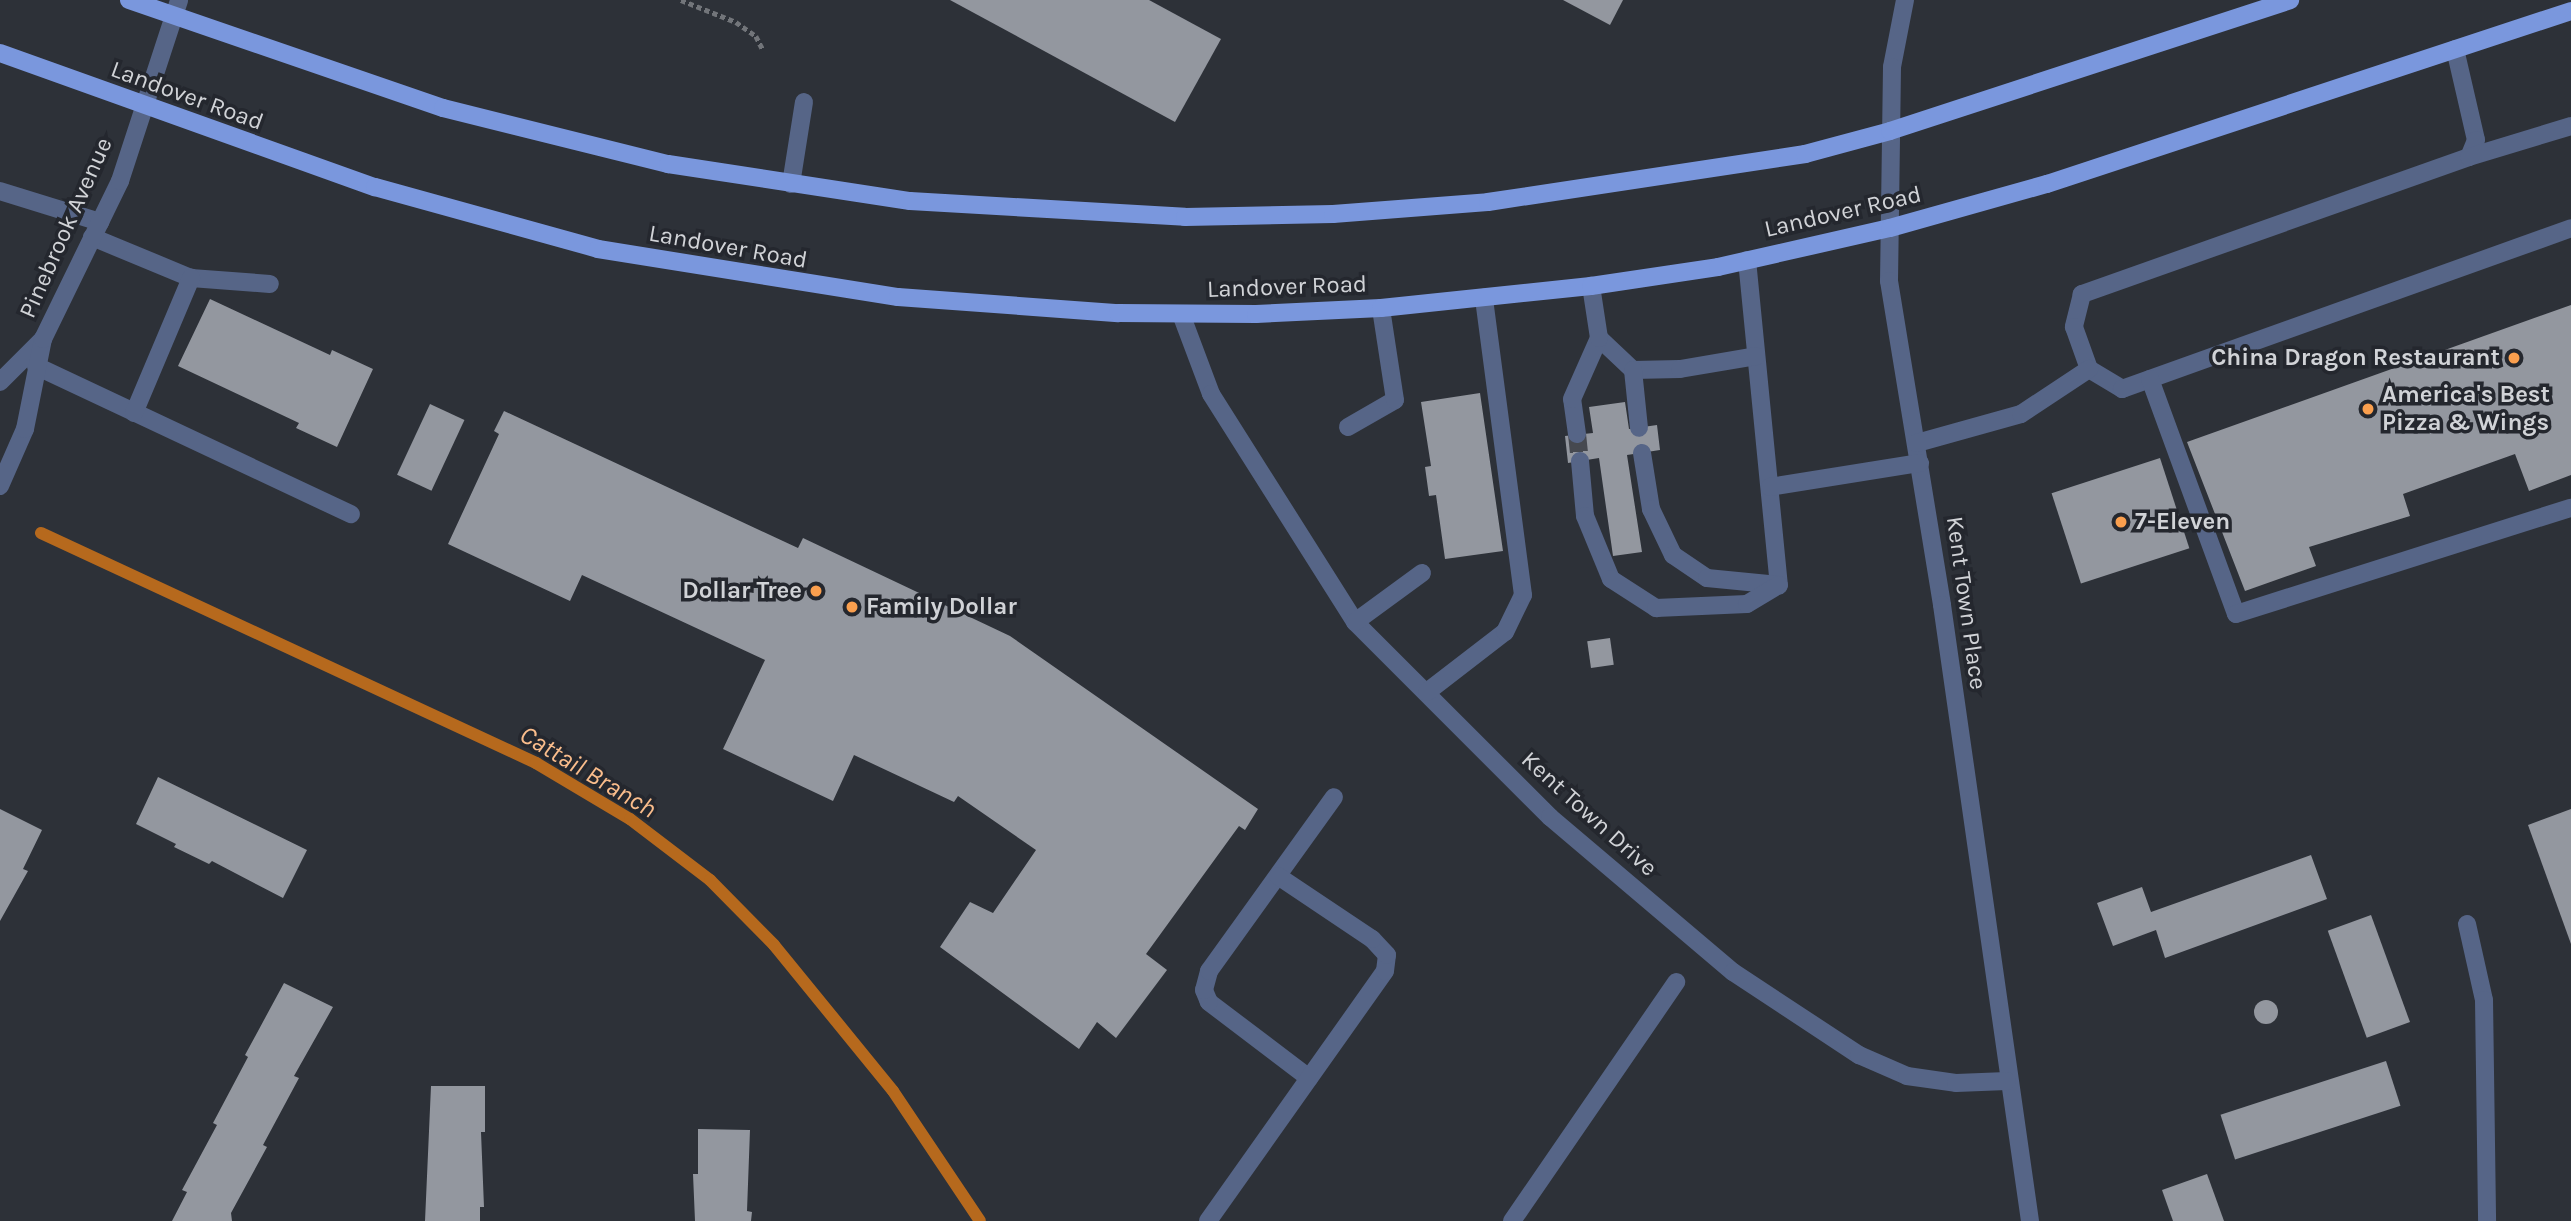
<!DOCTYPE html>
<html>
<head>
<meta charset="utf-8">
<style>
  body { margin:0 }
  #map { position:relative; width:2571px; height:1221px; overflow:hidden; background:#2d3138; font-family:Karla,sans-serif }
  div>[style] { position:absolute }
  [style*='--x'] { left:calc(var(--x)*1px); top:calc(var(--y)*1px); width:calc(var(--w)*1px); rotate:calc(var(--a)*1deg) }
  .stream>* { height:12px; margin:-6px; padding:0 6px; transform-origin:6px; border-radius:6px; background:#b6691d }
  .building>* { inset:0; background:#93979f; transform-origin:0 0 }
  .round { border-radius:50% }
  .minor-tunnel>* { height:18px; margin-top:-9px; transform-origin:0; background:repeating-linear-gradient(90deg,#464950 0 18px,transparent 0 27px) }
  .path>* { height:4.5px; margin-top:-2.25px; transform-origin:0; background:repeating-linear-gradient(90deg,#72757a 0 5px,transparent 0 8.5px) }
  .minor>* { height:18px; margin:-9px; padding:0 9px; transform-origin:9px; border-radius:9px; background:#566587 }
  .major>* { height:18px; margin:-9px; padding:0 9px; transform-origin:9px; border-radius:9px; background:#7a97dd }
  .dots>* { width:19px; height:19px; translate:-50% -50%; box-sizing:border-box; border:4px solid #24272e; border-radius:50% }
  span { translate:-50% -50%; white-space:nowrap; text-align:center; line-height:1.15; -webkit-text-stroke:7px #24272e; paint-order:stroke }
  .street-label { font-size:24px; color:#d1d3d7 }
  .poi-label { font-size:24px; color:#d1d3d7; font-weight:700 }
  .right { translate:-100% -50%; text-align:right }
  .left { translate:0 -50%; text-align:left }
  .water-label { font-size:26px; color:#fabd8c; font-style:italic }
</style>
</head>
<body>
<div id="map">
  <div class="stream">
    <div style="--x:41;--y:533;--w:546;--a:24.92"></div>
    <div style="--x:536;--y:763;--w:109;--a:30.8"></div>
    <div style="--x:630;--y:819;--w:101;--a:37.3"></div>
    <div style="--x:710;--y:880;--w:91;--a:45.4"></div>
    <div style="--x:774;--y:945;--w:188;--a:50.8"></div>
    <div style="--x:893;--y:1091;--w:156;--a:56.2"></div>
  </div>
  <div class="building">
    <div style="clip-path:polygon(950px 0,1149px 0,1221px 39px,1175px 122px)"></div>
    <div style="clip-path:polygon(1563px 0,1623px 0,1610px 25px)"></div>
    <div style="clip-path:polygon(210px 299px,330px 355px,332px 350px,373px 369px,337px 447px,296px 428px,299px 423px,178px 366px)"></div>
    <div style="clip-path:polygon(2571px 305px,2571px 475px,2529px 491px,2515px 454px,2403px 494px,2410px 516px,2309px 547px,2316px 566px,2245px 591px,2187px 442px)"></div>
    <div style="clip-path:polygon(1480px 393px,1503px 551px,1445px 559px,1436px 495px,1429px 496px,1425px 467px,1431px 466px,1421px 402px)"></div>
    <div style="clip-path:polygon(1625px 402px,1629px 429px,1657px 425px,1660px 450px,1627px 455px,1642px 552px,1613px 556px,1599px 458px,1568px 463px,1565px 436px,1593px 433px,1589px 407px)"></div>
    <div style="left:430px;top:404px;width:38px;height:78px;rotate:25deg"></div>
    <div style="clip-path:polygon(504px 411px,798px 548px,803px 538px,1010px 636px,1258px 809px,1245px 830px,1239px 826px,1146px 954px,1167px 970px,1116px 1038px,1097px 1022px,1079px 1049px,940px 947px,970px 902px,993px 913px,1036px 850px,958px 796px,954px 802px,854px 755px,833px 801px,723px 749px,765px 660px,582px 575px,570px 601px,448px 544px,499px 434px,494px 431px)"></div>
    <div style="left:2160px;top:458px;width:95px;height:114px;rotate:72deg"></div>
    <div style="left:1610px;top:638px;width:27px;height:23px;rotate:82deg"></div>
    <div style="clip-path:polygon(158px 777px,307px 850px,283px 898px,212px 861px,209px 864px,174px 847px,176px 844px,136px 824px)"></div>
    <div style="clip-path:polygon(0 809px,42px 830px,23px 869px,28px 871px,0 921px)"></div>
    <div style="clip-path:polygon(2571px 809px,2571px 944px,2528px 825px)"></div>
    <div style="clip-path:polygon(2311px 855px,2327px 899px,2165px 958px,2156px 930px,2113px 946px,2097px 903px,2142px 887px,2151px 912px)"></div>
    <div style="left:2371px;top:915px;width:114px;height:46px;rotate:70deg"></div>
    <div style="clip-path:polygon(284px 983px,333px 1007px,294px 1076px,299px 1078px,263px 1145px,267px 1147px,231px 1213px,232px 1221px,172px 1221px,187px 1192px,182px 1190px,217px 1125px,213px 1123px,248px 1057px,245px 1055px)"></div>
    <div class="round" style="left:2254px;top:1000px;width:24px;height:24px"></div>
    <div style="left:2386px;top:1061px;width:47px;height:174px;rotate:72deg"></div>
    <div style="clip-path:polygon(431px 1086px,485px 1086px,485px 1132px,481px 1132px,484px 1207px,480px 1207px,480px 1221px,425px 1221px)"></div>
    <div style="clip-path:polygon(698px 1129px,750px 1130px,747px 1211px,752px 1212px,751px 1221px,695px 1221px,693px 1174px,698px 1174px)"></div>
    <div style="clip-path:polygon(2207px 1174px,2224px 1221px,2173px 1221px,2162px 1190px)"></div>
  </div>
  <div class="minor-tunnel">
    <div style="--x:1577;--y:434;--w:27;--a:84"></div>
  </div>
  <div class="path">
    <div style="--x:681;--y:0;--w:59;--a:21.8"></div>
    <div style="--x:736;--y:22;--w:24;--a:35"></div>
    <div style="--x:756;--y:36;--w:16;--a:63"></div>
  </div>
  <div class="minor">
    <div style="--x:1905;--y:0;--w:68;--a:101"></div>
    <div style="--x:1892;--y:67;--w:214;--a:90.8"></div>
    <div style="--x:1889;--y:281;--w:328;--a:80.7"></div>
    <div style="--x:1942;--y:605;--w:622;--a:81.87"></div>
    <div style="--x:2455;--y:49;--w:93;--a:77"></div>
    <div style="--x:2476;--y:140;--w:18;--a:112"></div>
    <div style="--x:2469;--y:157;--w:411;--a:160.5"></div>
    <div style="--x:2082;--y:294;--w:34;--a:104"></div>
    <div style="--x:2074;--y:327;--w:45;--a:70.3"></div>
    <div style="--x:2089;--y:369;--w:39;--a:31"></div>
    <div style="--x:2122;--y:389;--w:477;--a:-19.7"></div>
    <div style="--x:2469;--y:157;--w:107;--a:-16.9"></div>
    <div style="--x:791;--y:184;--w:83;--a:-81"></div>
    <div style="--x:0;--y:191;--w:105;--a:17.2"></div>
    <div style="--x:92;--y:237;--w:107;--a:22.5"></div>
    <div style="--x:191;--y:278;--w:79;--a:4.3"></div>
    <div style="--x:1747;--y:260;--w:327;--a:84.4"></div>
    <div style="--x:1181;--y:314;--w:85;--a:69.4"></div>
    <div style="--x:1211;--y:394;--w:270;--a:57.7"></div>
    <div style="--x:1355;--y:622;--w:276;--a:45"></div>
    <div style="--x:1550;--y:817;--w:240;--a:40.3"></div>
    <div style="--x:1733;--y:972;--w:151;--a:33.4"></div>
    <div style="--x:1859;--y:1055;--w:52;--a:23.6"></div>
    <div style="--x:1907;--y:1076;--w:49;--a:8.1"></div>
    <div style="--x:1956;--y:1083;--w:51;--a:-2.2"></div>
    <div style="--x:1599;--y:338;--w:47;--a:43.3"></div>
    <div style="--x:1633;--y:370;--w:47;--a:-1.2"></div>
    <div style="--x:1680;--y:369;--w:77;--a:-9.7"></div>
    <div style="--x:36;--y:366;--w:348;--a:25.2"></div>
    <div style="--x:1633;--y:370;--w:58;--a:84.1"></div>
    <div style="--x:2150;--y:379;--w:250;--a:69.9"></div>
    <div style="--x:2236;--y:614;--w:351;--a:-17.6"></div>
    <div style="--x:0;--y:382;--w:61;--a:-45"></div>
    <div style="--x:134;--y:413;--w:147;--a:-67.1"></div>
    <div style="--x:1348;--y:427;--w:54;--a:-29.9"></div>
    <div style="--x:1395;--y:400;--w:93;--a:-98.7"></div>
    <div style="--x:1577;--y:434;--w:35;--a:-98"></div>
    <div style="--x:1572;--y:399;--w:67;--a:-66.1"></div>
    <div style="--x:1599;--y:338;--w:53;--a:-98.7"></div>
    <div style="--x:1917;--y:443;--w:108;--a:-15.6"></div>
    <div style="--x:2021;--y:414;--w:82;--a:-33.5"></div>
    <div style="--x:1642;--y:453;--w:57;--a:80.9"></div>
    <div style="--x:1651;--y:509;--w:51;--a:64.4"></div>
    <div style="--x:1673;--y:555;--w:41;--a:34.1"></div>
    <div style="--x:1707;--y:578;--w:72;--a:5.6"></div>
    <div style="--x:1580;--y:461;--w:55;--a:84.8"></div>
    <div style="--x:1585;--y:516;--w:68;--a:67.6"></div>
    <div style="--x:1611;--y:579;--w:54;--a:32.8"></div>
    <div style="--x:1656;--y:608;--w:91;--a:-2.5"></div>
    <div style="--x:1747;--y:604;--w:37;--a:-31"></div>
    <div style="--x:0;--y:486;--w:62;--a:-66.3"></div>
    <div style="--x:25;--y:429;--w:92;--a:-78.7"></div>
    <div style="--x:43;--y:339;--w:176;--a:-64"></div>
    <div style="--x:120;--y:181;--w:190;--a:-71.9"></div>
    <div style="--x:1770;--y:487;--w:152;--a:-9.1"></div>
    <div style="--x:1355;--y:622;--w:83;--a:-36.2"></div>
    <div style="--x:1427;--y:692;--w:98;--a:-37.6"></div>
    <div style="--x:1505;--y:632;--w:41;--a:-64.1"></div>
    <div style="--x:1523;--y:595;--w:300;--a:-97.5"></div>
    <div style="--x:2467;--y:924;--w:78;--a:77.4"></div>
    <div style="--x:2484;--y:1000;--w:221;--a:89.2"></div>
    <div style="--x:1309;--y:1078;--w:126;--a:-142.8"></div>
    <div style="--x:1209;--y:1002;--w:13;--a:-113"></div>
    <div style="--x:1204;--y:990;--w:20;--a:-75"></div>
    <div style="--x:1209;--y:971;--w:214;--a:-54.3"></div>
    <div style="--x:1208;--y:1221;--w:306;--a:-54.7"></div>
    <div style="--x:1385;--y:971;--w:16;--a:-83"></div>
    <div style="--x:1387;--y:955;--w:22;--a:-133"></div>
    <div style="--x:1372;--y:939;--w:113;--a:-146.2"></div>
    <div style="--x:1512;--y:1221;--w:290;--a:-55.5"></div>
  </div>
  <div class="major">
    <div style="--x:129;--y:0;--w:332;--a:19"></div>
    <div style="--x:443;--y:108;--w:232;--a:14"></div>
    <div style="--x:668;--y:164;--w:245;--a:8.7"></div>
    <div style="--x:910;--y:201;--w:275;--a:3.3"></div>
    <div style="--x:1185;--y:217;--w:148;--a:-1.2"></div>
    <div style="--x:1333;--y:214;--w:155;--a:-4.4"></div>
    <div style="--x:1488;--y:202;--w:321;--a:-8.6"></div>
    <div style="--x:1805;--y:154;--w:88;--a:-15.1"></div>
    <div style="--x:1890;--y:131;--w:421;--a:-18.1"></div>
    <div style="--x:0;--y:53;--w:398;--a:19.7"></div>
    <div style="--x:375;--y:187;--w:231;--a:15.5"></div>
    <div style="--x:598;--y:249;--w:304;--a:9.1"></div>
    <div style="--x:898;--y:297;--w:221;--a:4.2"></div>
    <div style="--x:1118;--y:313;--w:138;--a:0.4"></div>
    <div style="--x:1256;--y:314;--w:125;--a:-2.7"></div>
    <div style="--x:1381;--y:308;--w:211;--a:-6"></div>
    <div style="--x:1591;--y:286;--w:128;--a:-8.5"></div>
    <div style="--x:1718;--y:267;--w:176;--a:-12.8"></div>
    <div style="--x:1890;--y:228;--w:163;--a:-15.7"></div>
    <div style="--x:2047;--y:184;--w:552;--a:-18.27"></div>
  </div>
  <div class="dots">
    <div style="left:2514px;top:358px;background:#fa9f4e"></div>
    <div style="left:2368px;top:409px;background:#fa9f4e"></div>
    <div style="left:2121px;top:522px;background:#fa9f4e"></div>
    <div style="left:816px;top:591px;background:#fa9f4e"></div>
    <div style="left:852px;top:607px;background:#fa9f4e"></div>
  </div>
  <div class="street-label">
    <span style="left:187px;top:96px;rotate:20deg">Landover Road</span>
    <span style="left:1843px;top:212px;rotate:-13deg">Landover Road</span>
    <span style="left:66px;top:228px;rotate:-66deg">Pinebrook Avenue</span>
    <span style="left:728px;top:247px;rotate:10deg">Landover Road</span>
    <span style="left:1287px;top:287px;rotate:-2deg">Landover Road</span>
    <span style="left:1966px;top:603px;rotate:82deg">Kent Town Place</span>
    <span style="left:1589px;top:814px;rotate:42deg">Kent Town Drive</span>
  </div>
  <div class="poi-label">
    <span class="right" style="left:2500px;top:358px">China Dragon Restaurant</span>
    <span class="left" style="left:2382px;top:409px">America's Best<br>Pizza &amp; Wings</span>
    <span class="left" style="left:2135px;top:522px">7-Eleven</span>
    <span class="right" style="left:802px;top:591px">Dollar Tree</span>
    <span class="left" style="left:866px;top:607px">Family Dollar</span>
  </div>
  <div class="water-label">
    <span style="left:588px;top:772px;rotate:31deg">Cattail Branch</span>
  </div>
</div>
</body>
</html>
